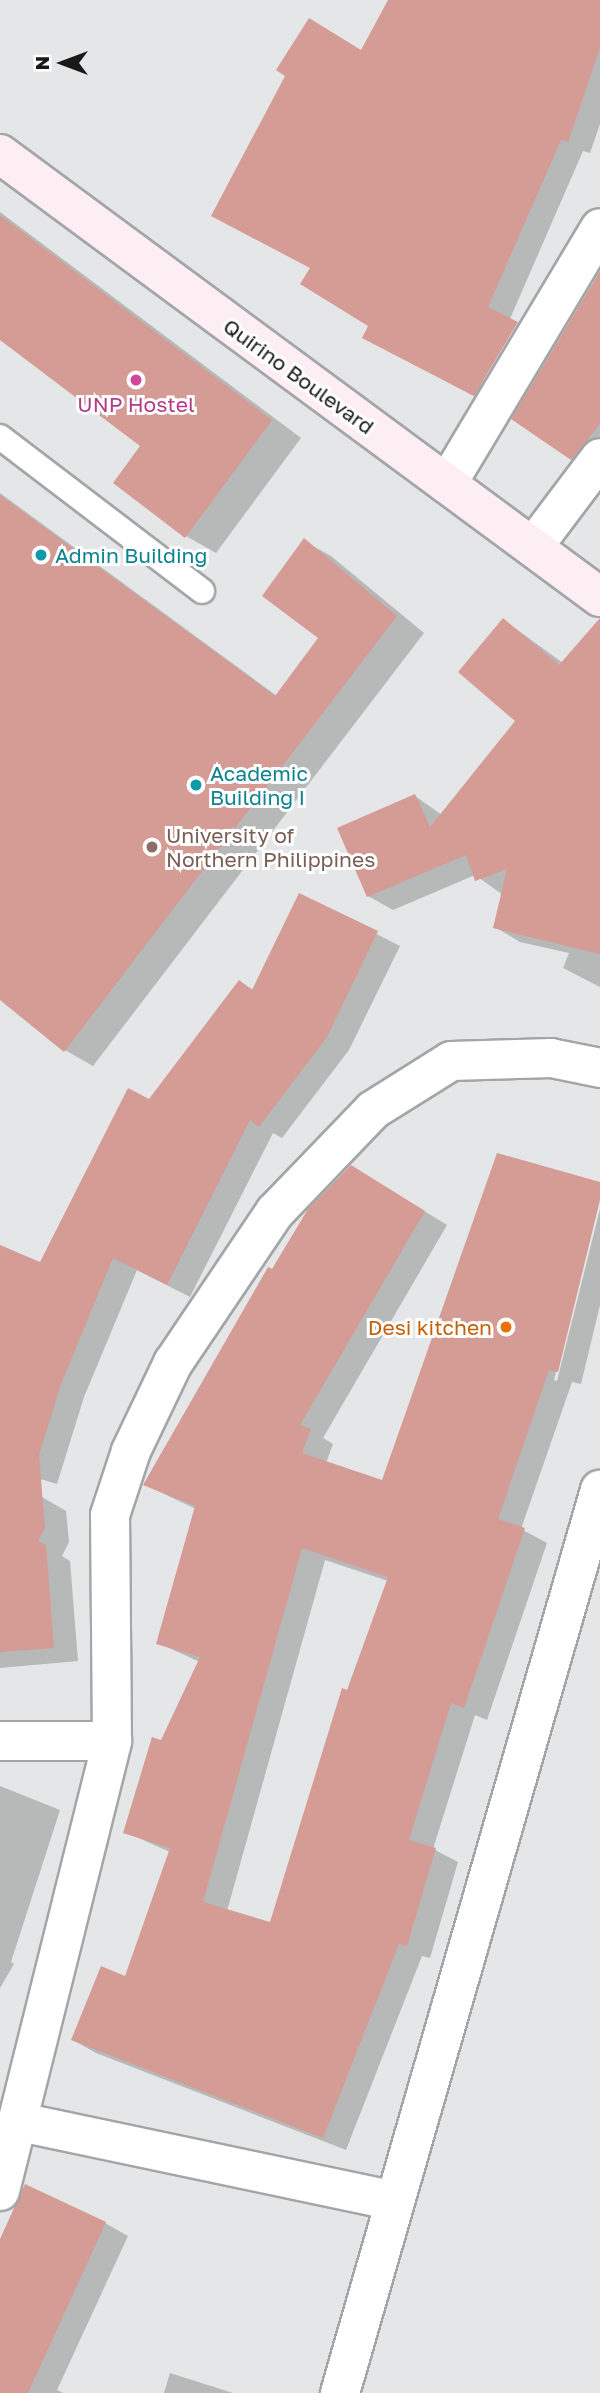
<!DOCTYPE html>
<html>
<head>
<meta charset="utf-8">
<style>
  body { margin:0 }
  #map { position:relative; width:600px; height:2393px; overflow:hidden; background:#e5e6e7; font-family:"Golos Text",sans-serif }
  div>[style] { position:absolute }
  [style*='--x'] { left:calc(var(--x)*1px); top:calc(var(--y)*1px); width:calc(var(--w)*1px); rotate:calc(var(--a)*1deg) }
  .shadow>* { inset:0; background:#0003 }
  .building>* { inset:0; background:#d59b95 }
  .roads { filter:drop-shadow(2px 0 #a4a5a6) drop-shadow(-2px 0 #a4a5a6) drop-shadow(0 2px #a4a5a6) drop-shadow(0 -2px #a4a5a6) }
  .service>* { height:24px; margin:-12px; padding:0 12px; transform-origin:12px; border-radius:12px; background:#fff }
  .minor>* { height:38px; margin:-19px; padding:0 19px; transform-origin:19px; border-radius:19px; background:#fff }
  .secondary>* { height:38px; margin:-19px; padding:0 19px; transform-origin:19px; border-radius:19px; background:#fceef2 }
  .dots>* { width:19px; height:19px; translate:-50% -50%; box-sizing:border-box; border:4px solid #fff; border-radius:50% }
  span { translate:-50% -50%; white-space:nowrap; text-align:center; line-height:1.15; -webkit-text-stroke:6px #fff; paint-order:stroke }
  .street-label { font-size:21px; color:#19191a }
  .hotel-label { font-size:21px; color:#b23c85 }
  .culture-label { font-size:21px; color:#0d838f }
  .left { translate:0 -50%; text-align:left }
  .education-label { font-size:21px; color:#785e54 }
  .food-label { font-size:21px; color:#c56008 }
  .right { translate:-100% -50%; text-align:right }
  .north { position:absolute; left:28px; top:28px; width:70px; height:70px; -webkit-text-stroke:5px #fff; paint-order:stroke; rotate:270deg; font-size:19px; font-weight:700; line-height:28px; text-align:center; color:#19191a }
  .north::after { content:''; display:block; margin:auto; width:24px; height:32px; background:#19191a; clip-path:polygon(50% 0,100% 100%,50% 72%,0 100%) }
</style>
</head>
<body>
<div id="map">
  <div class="shadow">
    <div style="clip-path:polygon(390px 0,600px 0,600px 124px,590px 153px,583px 151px,476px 397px,386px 350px,370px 325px,312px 268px,362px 52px)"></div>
    <div style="clip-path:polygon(0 212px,301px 438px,216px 553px,186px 536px,143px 446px,0 338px)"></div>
    <div style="clip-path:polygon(600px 274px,600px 463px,594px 471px,572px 458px)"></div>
    <div style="clip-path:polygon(0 493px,277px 696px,321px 638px,304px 541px,331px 556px,424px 633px,93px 1066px,65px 1050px,0 997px)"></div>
    <div style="clip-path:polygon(504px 620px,563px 663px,600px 639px,600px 987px,563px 968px,569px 953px,520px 942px,495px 927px,503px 895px,475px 875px,393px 910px,368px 896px,415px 796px,442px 815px,517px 721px)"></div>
    <div style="clip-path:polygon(300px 895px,400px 946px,349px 1050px,282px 1138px,273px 1133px,190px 1297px,137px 1270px,84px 1397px,57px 1484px,0 1467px,0 1247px,41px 1264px,149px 1101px,239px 982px,254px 990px)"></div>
    <div style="clip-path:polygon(evenodd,374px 1180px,447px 1225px,323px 1438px,333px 1444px,326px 1463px,383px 1482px,600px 1184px,554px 1380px,557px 1381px,600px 1209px,600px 1305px,581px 1384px,572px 1382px,521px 1529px,547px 1543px,487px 1720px,475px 1715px,433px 1849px,458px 1862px,430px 1958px,422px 1956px,346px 2150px,96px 2053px,73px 2040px,126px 1978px,170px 1852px,125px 1832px,200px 1662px,158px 1643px,196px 1509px,145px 1485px,272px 1271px,374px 1180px,325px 1560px,388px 1581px,271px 1924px,227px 1911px,325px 1560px)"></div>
    <div style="clip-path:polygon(42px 1497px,66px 1511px,69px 1542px,62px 1556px,70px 1561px,78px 1661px,0 1668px,0 1500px)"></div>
    <div style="clip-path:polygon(0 1786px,60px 1810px,11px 1962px,14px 1964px,0 1988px)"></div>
    <div style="clip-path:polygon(105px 2223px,128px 2236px,57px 2390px,63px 2393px,0 2393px,0 2243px)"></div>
    <div style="clip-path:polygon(170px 2373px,233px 2393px,164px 2393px)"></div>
  </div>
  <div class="building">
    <div style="clip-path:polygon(388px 0,600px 0,600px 48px,568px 142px,561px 140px,488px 307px,518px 322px,474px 396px,362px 338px,368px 326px,300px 284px,310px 268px,211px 216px,285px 76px,276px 70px,309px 18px,361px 50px)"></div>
    <div style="clip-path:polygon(0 215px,272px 420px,185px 538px,113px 483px,140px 446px,0 340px)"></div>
    <div style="clip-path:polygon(600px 271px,600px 424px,571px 460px,511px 419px)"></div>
    <div style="clip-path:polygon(0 495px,275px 696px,318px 638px,262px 596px,304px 538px,397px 616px,64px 1052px,0 1000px)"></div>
    <div style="clip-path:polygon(503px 618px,559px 665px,600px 618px,600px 954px,493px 928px,507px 869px,475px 881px,466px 855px,367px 897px,337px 828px,415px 794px,430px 827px,515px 721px,458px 672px)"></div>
    <div style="clip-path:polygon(299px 893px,378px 931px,327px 1037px,259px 1127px,250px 1120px,167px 1285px,113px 1258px,61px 1384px,39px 1455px,45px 1528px,38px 1541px,46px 1545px,54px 1648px,0 1652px,0 1245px,40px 1262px,128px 1088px,149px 1099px,239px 980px,252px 990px)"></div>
    <div style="clip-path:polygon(evenodd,497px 1153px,600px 1182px,600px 1200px,558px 1372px,549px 1370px,498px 1519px,525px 1528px,464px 1708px,451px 1703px,409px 1840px,436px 1848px,407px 1946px,399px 1944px,323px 2138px,71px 2040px,101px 1966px,125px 1976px,170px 1848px,123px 1833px,152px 1737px,161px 1740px,200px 1657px,156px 1644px,195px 1506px,143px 1485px,268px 1267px,272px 1269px,308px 1209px,351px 1165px,425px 1211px,300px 1425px,311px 1429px,302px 1453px,382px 1480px,497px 1153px,302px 1548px,388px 1577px,347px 1690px,342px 1688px,270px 1922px,203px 1902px,302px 1548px)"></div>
    <div style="clip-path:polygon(25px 2184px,106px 2222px,28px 2393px,0 2393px,0 2239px)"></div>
  </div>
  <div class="roads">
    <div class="service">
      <div style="--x:0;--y:437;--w:254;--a:37.3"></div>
    </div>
    <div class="minor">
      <div style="--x:447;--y:484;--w:298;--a:-59.1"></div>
      <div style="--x:533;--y:547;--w:111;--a:-53"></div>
      <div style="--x:0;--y:1741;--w:112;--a:0"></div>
      <div style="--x:20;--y:2122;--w:382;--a:11.9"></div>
      <div style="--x:0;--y:2191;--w:464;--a:-76"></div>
      <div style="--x:112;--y:1741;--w:226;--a:-90.5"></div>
      <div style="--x:110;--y:1515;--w:67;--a:-71.8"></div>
      <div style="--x:131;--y:1451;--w:98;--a:-64.5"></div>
      <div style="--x:173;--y:1363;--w:182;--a:-56"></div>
      <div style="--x:275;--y:1212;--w:141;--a:-46.1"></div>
      <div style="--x:373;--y:1110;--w:92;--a:-32.1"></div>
      <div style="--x:451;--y:1061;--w:100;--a:-1.7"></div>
      <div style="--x:551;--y:1058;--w:50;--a:11.5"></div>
      <div style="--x:340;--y:2393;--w:940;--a:-73.94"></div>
    </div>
    <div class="secondary">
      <div style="--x:0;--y:154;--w:746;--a:36.44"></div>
    </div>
  </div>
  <div class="dots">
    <div style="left:136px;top:380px;background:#d1479c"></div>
    <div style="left:41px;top:555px;background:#0f9aa8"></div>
    <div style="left:196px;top:785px;background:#0f9aa8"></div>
    <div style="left:152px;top:847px;background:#8d6e63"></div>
    <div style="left:506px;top:1327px;background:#e8710a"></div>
  </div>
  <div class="street-label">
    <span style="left:299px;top:376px;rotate:36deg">Quirino Boulevard</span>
  </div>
  <div class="hotel-label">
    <span style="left:136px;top:404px">UNP Hostel</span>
  </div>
  <div class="culture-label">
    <span class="left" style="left:55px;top:555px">Admin Building</span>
    <span class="left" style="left:210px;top:785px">Academic<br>Building I</span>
  </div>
  <div class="education-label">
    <span class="left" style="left:166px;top:847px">University of<br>Northern Philippines</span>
  </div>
  <div class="food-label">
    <span class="right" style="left:492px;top:1327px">Desi kitchen</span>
  </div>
  <div class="north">N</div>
</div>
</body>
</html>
